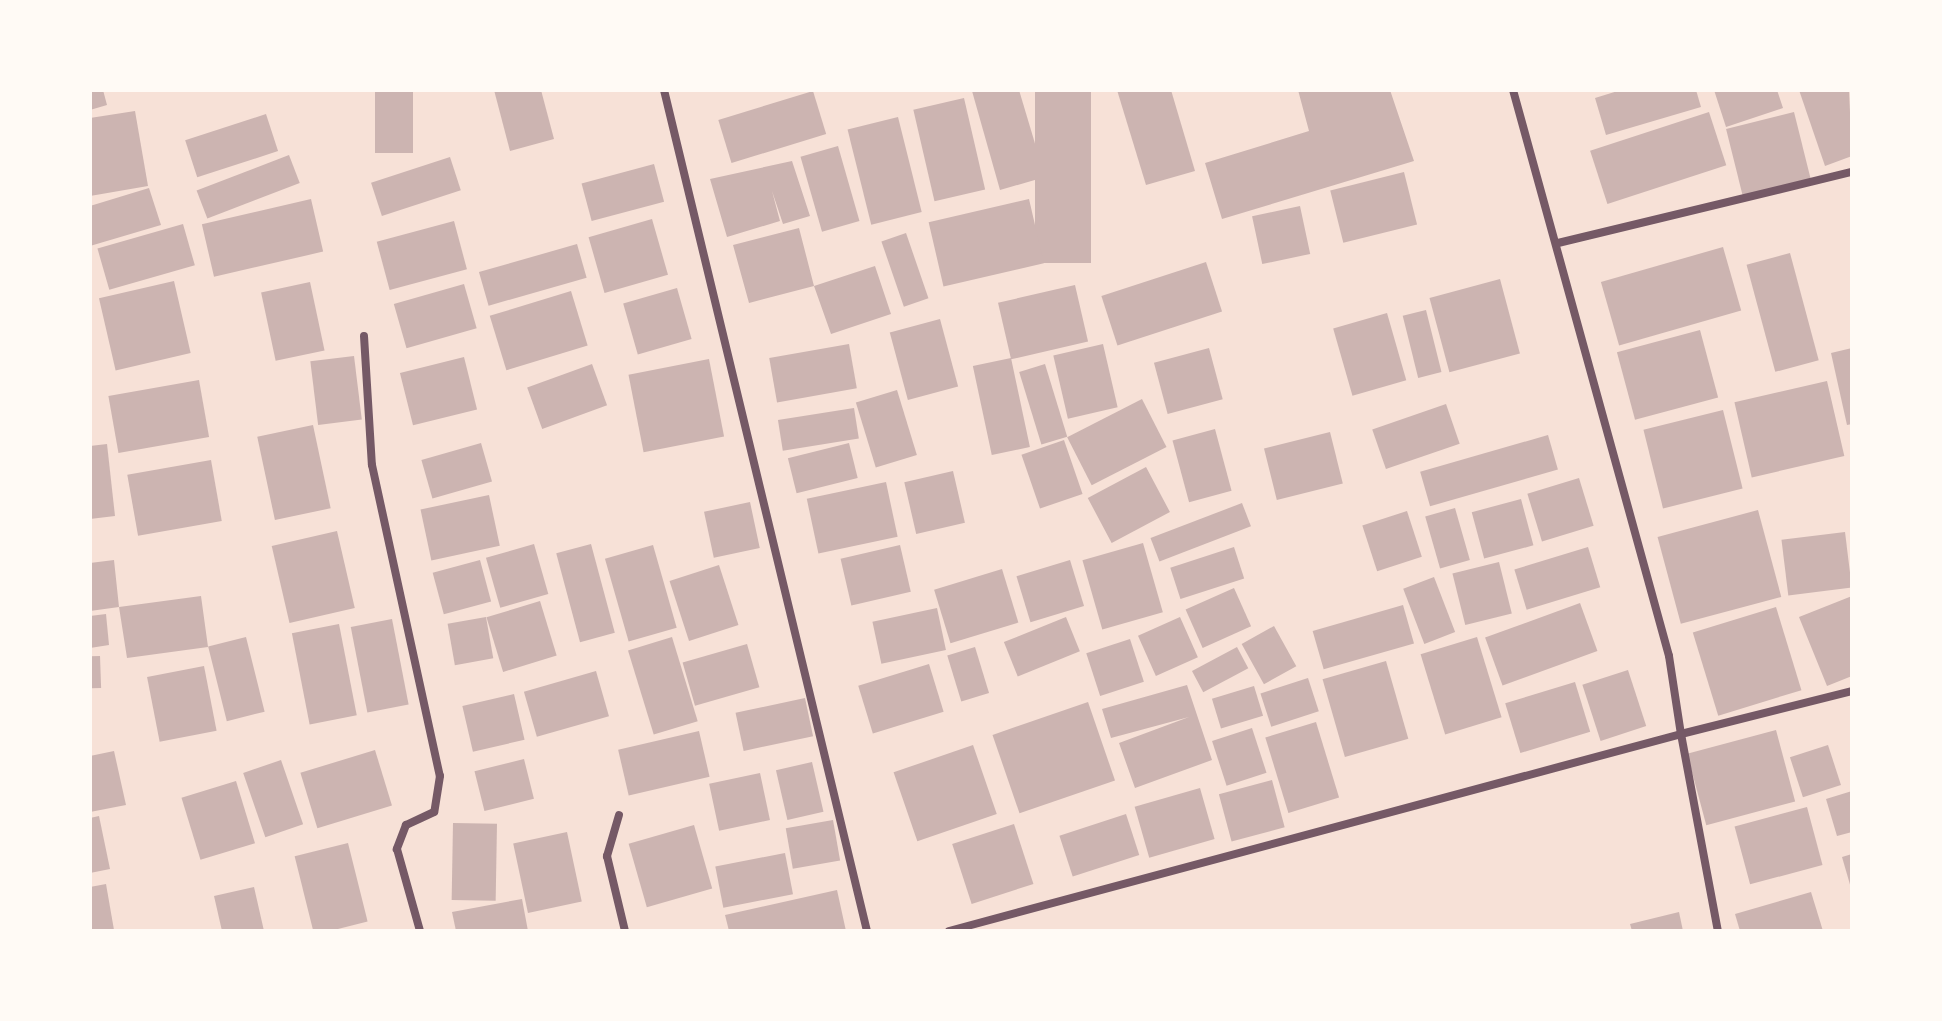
<!DOCTYPE html>
<html>
<head>
<meta charset="utf-8">
<style>
  body { margin:0 }
  #map { position:relative; width:1942px; height:1021px; overflow:hidden; background:#f7e1d7; font-family:Rubik,sans-serif }
  div>[style] { position:absolute }
  [style*='--x'] { left:calc(var(--x)*1px); top:calc(var(--y)*1px); width:calc(var(--w)*1px); rotate:calc(var(--a)*1deg) }
  .building>* { inset:0; background:#ccb4b1; transform-origin:0 0 }
  .minor>* { height:8px; margin:-4px; padding:0 4px; transform-origin:4px; border-radius:4px; background:#755966 }
  span { translate:-50% -50%; white-space:nowrap; text-align:center; line-height:1.15; -webkit-text-stroke:6px #fffaf5; paint-order:stroke }
  .frame { position:absolute; inset:0; border:92px solid #fffaf5; pointer-events:none }
</style>
</head>
<body>
<div id="map">
  <div class="building">
    <div style="clip-path:polygon(90px 90px,103px 90px,107px 105px,90px 110px)"></div>
    <div style="left:375px;top:90px;width:38px;height:63px"></div>
    <div style="clip-path:polygon(494px 90px,541px 90px,554px 139px,510px 151px)"></div>
    <div style="clip-path:polygon(1019px 90px,1045px 177px,1000px 190px,972px 91px)"></div>
    <div style="left:1035px;top:90px;width:56px;height:173px"></div>
    <div style="clip-path:polygon(1117px 90px,1171px 90px,1195px 171px,1146px 185px)"></div>
    <div style="clip-path:polygon(1298px 90px,1390px 90px,1414px 161px,1222px 219px,1205px 163px,1309px 131px)"></div>
    <div style="clip-path:polygon(1621px 90px,1696px 90px,1701px 107px,1606px 135px,1595px 98px)"></div>
    <div style="clip-path:polygon(1714px 90px,1777px 90px,1783px 108px,1726px 127px)"></div>
    <div style="clip-path:polygon(1799px 90px,1849px 90px,1852px 156px,1825px 166px)"></div>
    <div style="left:813px;top:91px;width:45px;height:99px;rotate:73deg"></div>
    <div style="left:964px;top:98px;width:94px;height:52px;rotate:77deg"></div>
    <div style="clip-path:polygon(135px 111px,148px 186px,90px 196px,90px 118px)"></div>
    <div style="left:1709px;top:112px;width:56px;height:125px;rotate:72deg"></div>
    <div style="left:1794px;top:112px;width:69px;height:70px;rotate:76deg"></div>
    <div style="left:266px;top:114px;width:39px;height:85px;rotate:72deg"></div>
    <div style="left:898px;top:117px;width:98px;height:52px;rotate:76deg"></div>
    <div style="left:838px;top:146px;width:78px;height:39px;rotate:74deg"></div>
    <div style="left:289px;top:155px;width:30px;height:99px;rotate:69deg"></div>
    <div style="left:450px;top:157px;width:35px;height:83px;rotate:72deg"></div>
    <div style="clip-path:polygon(792px 161px,810px 216px,783px 224px,772px 191px,780px 221px,727px 237px,710px 179px)"></div>
    <div style="left:654px;top:164px;width:39px;height:75px;rotate:75deg"></div>
    <div style="left:1404px;top:172px;width:54px;height:76px;rotate:76deg"></div>
    <div style="clip-path:polygon(149px 188px,161px 225px,90px 246px,90px 206px)"></div>
    <div style="left:311px;top:199px;width:54px;height:112px;rotate:77deg"></div>
    <div style="left:1029px;top:199px;width:66px;height:103px;rotate:77deg"></div>
    <div style="left:1300px;top:206px;width:49px;height:49px;rotate:78deg"></div>
    <div style="left:652px;top:219px;width:58px;height:66px;rotate:74deg"></div>
    <div style="left:454px;top:221px;width:50px;height:80px;rotate:75deg"></div>
    <div style="left:183px;top:224px;width:43px;height:89px;rotate:74deg"></div>
    <div style="clip-path:polygon(799px 228px,814px 286px,875px 266px,891px 314px,831px 334px,814px 286px,749px 303px,733px 245px)"></div>
    <div style="left:906px;top:233px;width:69px;height:26px;rotate:71deg"></div>
    <div style="left:577px;top:244px;width:35px;height:102px;rotate:74deg"></div>
    <div style="left:1723px;top:247px;width:66px;height:127px;rotate:74deg"></div>
    <div style="left:1790px;top:253px;width:111px;height:45px;rotate:75deg"></div>
    <div style="left:1206px;top:262px;width:52px;height:110px;rotate:72deg"></div>
    <div style="left:1500px;top:279px;width:77px;height:73px;rotate:75deg"></div>
    <div style="left:174px;top:281px;width:74px;height:77px;rotate:77deg"></div>
    <div style="left:310px;top:282px;width:70px;height:50px;rotate:78deg"></div>
    <div style="left:464px;top:284px;width:46px;height:73px;rotate:74deg"></div>
    <div style="left:1075px;top:285px;width:58px;height:79px;rotate:77deg"></div>
    <div style="left:677px;top:288px;width:53px;height:56px;rotate:74deg"></div>
    <div style="left:571px;top:291px;width:57px;height:85px;rotate:73deg"></div>
    <div style="left:1426px;top:310px;width:64px;height:24px;rotate:76deg"></div>
    <div style="left:1387px;top:313px;width:70px;height:56px;rotate:74deg"></div>
    <div style="left:940px;top:319px;width:70px;height:52px;rotate:75deg"></div>
    <div style="left:1700px;top:330px;width:70px;height:86px;rotate:75deg"></div>
    <div style="left:849px;top:344px;width:45px;height:81px;rotate:80deg"></div>
    <div style="left:1103px;top:344px;width:65px;height:51px;rotate:77deg"></div>
    <div style="left:1209px;top:348px;width:53px;height:57px;rotate:75deg"></div>
    <div style="clip-path:polygon(1852px 348px,1852px 424px,1847px 425px,1831px 353px)"></div>
    <div style="left:354px;top:356px;width:64px;height:44px;rotate:83deg"></div>
    <div style="left:464px;top:357px;width:54px;height:66px;rotate:76deg"></div>
    <div style="left:1011px;top:358px;width:91px;height:39px;rotate:78deg"></div>
    <div style="left:709px;top:359px;width:79px;height:82px;rotate:79deg"></div>
    <div style="left:592px;top:364px;width:44px;height:69px;rotate:70deg"></div>
    <div style="left:1045px;top:364px;width:76px;height:27px;rotate:73deg"></div>
    <div style="left:199px;top:380px;width:58px;height:92px;rotate:80deg"></div>
    <div style="left:1827px;top:381px;width:77px;height:95px;rotate:77deg"></div>
    <div style="left:897px;top:390px;width:68px;height:43px;rotate:73deg"></div>
    <div style="left:1142px;top:399px;width:54px;height:84px;rotate:63deg"></div>
    <div style="left:1446px;top:404px;width:42px;height:78px;rotate:71deg"></div>
    <div style="left:854px;top:408px;width:31px;height:77px;rotate:81deg"></div>
    <div style="left:1723px;top:410px;width:81px;height:82px;rotate:76deg"></div>
    <div style="left:313px;top:425px;width:85px;height:57px;rotate:78deg"></div>
    <div style="left:1215px;top:429px;width:64px;height:44px;rotate:75deg"></div>
    <div style="left:1330px;top:432px;width:53px;height:68px;rotate:76deg"></div>
    <div style="left:1548px;top:435px;width:36px;height:133px;rotate:74deg"></div>
    <div style="left:1064px;top:440px;width:57px;height:45px;rotate:71deg"></div>
    <div style="left:481px;top:443px;width:40px;height:62px;rotate:74deg"></div>
    <div style="left:849px;top:443px;width:36px;height:63px;rotate:76deg"></div>
    <div style="clip-path:polygon(107px 444px,115px 516px,90px 519px,90px 446px)"></div>
    <div style="left:211px;top:460px;width:62px;height:85px;rotate:80deg"></div>
    <div style="left:1146px;top:467px;width:51px;height:66px;rotate:62deg"></div>
    <div style="left:953px;top:471px;width:53px;height:50px;rotate:77deg"></div>
    <div style="left:1579px;top:478px;width:50px;height:54px;rotate:73deg"></div>
    <div style="left:886px;top:482px;width:56px;height:81px;rotate:78deg"></div>
    <div style="left:489px;top:495px;width:52px;height:70px;rotate:78deg"></div>
    <div style="left:1521px;top:499px;width:48px;height:51px;rotate:75deg"></div>
    <div style="left:750px;top:502px;width:47px;height:47px;rotate:78deg"></div>
    <div style="left:1242px;top:503px;width:25px;height:98px;rotate:69deg"></div>
    <div style="left:1455px;top:508px;width:54px;height:31px;rotate:74deg"></div>
    <div style="left:1758px;top:510px;width:90px;height:104px;rotate:75deg"></div>
    <div style="left:1407px;top:511px;width:48px;height:47px;rotate:72deg"></div>
    <div style="left:337px;top:531px;width:79px;height:67px;rotate:77deg"></div>
    <div style="left:1845px;top:532px;width:56px;height:64px;rotate:83deg"></div>
    <div style="left:1143px;top:543px;width:72px;height:63px;rotate:74deg"></div>
    <div style="left:534px;top:544px;width:52px;height:50px;rotate:74deg"></div>
    <div style="left:591px;top:544px;width:92px;height:36px;rotate:75deg"></div>
    <div style="left:653px;top:545px;width:86px;height:50px;rotate:74deg"></div>
    <div style="left:900px;top:545px;width:48px;height:61px;rotate:77deg"></div>
    <div style="left:1234px;top:547px;width:33px;height:67px;rotate:72deg"></div>
    <div style="left:1588px;top:547px;width:42px;height:77px;rotate:73deg"></div>
    <div style="clip-path:polygon(114px 560px,119px 607px,201px 596px,208px 647px,127px 658px,119px 607px,90px 611px,90px 563px)"></div>
    <div style="left:480px;top:560px;width:43px;height:49px;rotate:75deg"></div>
    <div style="left:1070px;top:560px;width:48px;height:56px;rotate:73deg"></div>
    <div style="left:1499px;top:562px;width:53px;height:48px;rotate:76deg"></div>
    <div style="left:719px;top:565px;width:63px;height:52px;rotate:72deg"></div>
    <div style="left:1002px;top:569px;width:56px;height:71px;rotate:73deg"></div>
    <div style="left:1434px;top:577px;width:59px;height:33px;rotate:69deg"></div>
    <div style="left:1234px;top:588px;width:42px;height:53px;rotate:66deg"></div>
    <div style="clip-path:polygon(1852px 596px,1852px 676px,1827px 686px,1799px 617px)"></div>
    <div style="left:540px;top:601px;width:57px;height:56px;rotate:73deg"></div>
    <div style="left:1580px;top:603px;width:51px;height:101px;rotate:70deg"></div>
    <div style="left:1403px;top:605px;width:40px;height:94px;rotate:74deg"></div>
    <div style="left:1776px;top:607px;width:87px;height:87px;rotate:73deg"></div>
    <div style="left:937px;top:608px;width:43px;height:66px;rotate:78deg"></div>
    <div style="clip-path:polygon(106px 614px,109px 645px,90px 648px,90px 616px)"></div>
    <div style="left:486px;top:617px;width:42px;height:39px;rotate:80deg"></div>
    <div style="left:1066px;top:617px;width:37px;height:67px;rotate:68deg"></div>
    <div style="left:1180px;top:617px;width:44px;height:46px;rotate:66deg"></div>
    <div style="left:392px;top:619px;width:87px;height:42px;rotate:79deg"></div>
    <div style="left:339px;top:624px;width:93px;height:48px;rotate:79deg"></div>
    <div style="left:1274px;top:626px;width:46px;height:37px;rotate:61deg"></div>
    <div style="left:246px;top:637px;width:77px;height:39px;rotate:76deg"></div>
    <div style="left:672px;top:637px;width:88px;height:46px;rotate:73deg"></div>
    <div style="left:1477px;top:637px;width:84px;height:59px;rotate:73deg"></div>
    <div style="left:1130px;top:639px;width:45px;height:46px;rotate:72deg"></div>
    <div style="left:747px;top:644px;width:45px;height:67px;rotate:74deg"></div>
    <div style="left:975px;top:647px;width:48px;height:29px;rotate:73deg"></div>
    <div style="left:1237px;top:647px;width:24px;height:51px;rotate:62deg"></div>
    <div style="left:100px;top:656px;width:32px;height:10px;rotate:88deg"></div>
    <div style="left:1386px;top:661px;width:81px;height:66px;rotate:74deg"></div>
    <div style="left:929px;top:664px;width:50px;height:74px;rotate:73deg"></div>
    <div style="left:204px;top:666px;width:66px;height:58px;rotate:79deg"></div>
    <div style="left:1628px;top:670px;width:59px;height:48px;rotate:72deg"></div>
    <div style="left:596px;top:671px;width:47px;height:75px;rotate:74deg"></div>
    <div style="left:1308px;top:678px;width:35px;height:50px;rotate:72deg"></div>
    <div style="left:1575px;top:682px;width:52px;height:73px;rotate:73deg"></div>
    <div style="clip-path:polygon(1187px 685px,1212px 760px,1135px 788px,1119px 743px,1189px 717px,1111px 738px,1102px 709px)"></div>
    <div style="left:1254px;top:686px;width:31px;height:44px;rotate:73deg"></div>
    <div style="left:514px;top:694px;width:47px;height:53px;rotate:77deg"></div>
    <div style="left:805px;top:698px;width:39px;height:71px;rotate:78deg"></div>
    <div style="left:1088px;top:702px;width:83px;height:101px;rotate:71deg"></div>
    <div style="left:1316px;top:722px;width:79px;height:53px;rotate:73deg"></div>
    <div style="left:1252px;top:728px;width:47px;height:42px;rotate:72deg"></div>
    <div style="left:1776px;top:730px;width:74px;height:92px;rotate:75deg"></div>
    <div style="left:699px;top:731px;width:47px;height:83px;rotate:77deg"></div>
    <div style="left:973px;top:745px;width:73px;height:84px;rotate:71deg"></div>
    <div style="left:1828px;top:745px;width:42px;height:40px;rotate:72deg"></div>
    <div style="left:375px;top:750px;width:58px;height:78px;rotate:73deg"></div>
    <div style="clip-path:polygon(114px 751px,126px 805px,90px 812px,90px 756px)"></div>
    <div style="left:524px;top:759px;width:41px;height:51px;rotate:76deg"></div>
    <div style="left:281px;top:760px;width:68px;height:40px;rotate:71deg"></div>
    <div style="left:812px;top:762px;width:51px;height:37px;rotate:77deg"></div>
    <div style="left:760px;top:773px;width:48px;height:52px;rotate:78deg"></div>
    <div style="left:1272px;top:780px;width:49px;height:55px;rotate:75deg"></div>
    <div style="left:236px;top:781px;width:65px;height:57px;rotate:73deg"></div>
    <div style="left:1200px;top:788px;width:53px;height:68px;rotate:74deg"></div>
    <div style="clip-path:polygon(1852px 791px,1852px 832px,1837px 836px,1826px 799px)"></div>
    <div style="left:1807px;top:807px;width:60px;height:75px;rotate:75deg"></div>
    <div style="left:1126px;top:814px;width:43px;height:70px;rotate:72deg"></div>
    <div style="clip-path:polygon(99px 816px,110px 869px,90px 873px,90px 818px)"></div>
    <div style="left:833px;top:820px;width:41px;height:48px;rotate:80deg"></div>
    <div style="left:453px;top:823px;width:44px;height:77px;rotate:1deg"></div>
    <div style="left:1014px;top:824px;width:63px;height:65px;rotate:72deg"></div>
    <div style="left:694px;top:825px;width:66px;height:68px;rotate:74deg"></div>
    <div style="left:567px;top:832px;width:71px;height:55px;rotate:78deg"></div>
    <div style="left:348px;top:843px;width:81px;height:55px;rotate:76deg"></div>
    <div style="left:785px;top:853px;width:42px;height:71px;rotate:79deg"></div>
    <div style="clip-path:polygon(1852px 854px,1852px 888px,1851px 888px,1842px 857px)"></div>
    <div style="clip-path:polygon(106px 884px,114px 930px,90px 931px,90px 887px)"></div>
    <div style="clip-path:polygon(254px 887px,264px 931px,222px 931px,214px 896px)"></div>
    <div style="clip-path:polygon(837px 890px,846px 931px,729px 931px,725px 915px)"></div>
    <div style="clip-path:polygon(1811px 892px,1823px 931px,1740px 931px,1735px 914px)"></div>
    <div style="clip-path:polygon(522px 899px,528px 931px,456px 931px,452px 912px)"></div>
    <div style="clip-path:polygon(1679px 912px,1683px 931px,1632px 931px,1630px 924px)"></div>
  </div>
  <div class="minor">
    <div style="--x:664;--y:90;--w:865;--a:76.43"></div>
    <div style="--x:1513;--y:90;--w:587;--a:74.59"></div>
    <div style="--x:1669;--y:656;--w:79;--a:81.3"></div>
    <div style="--x:1681;--y:734;--w:176;--a:-14.1"></div>
    <div style="--x:1558;--y:243;--w:302;--a:-13.6"></div>
    <div style="--x:364;--y:336;--w:129;--a:86.5"></div>
    <div style="--x:372;--y:465;--w:318;--a:77.7"></div>
    <div style="--x:440;--y:776;--w:36;--a:99"></div>
    <div style="--x:434;--y:812;--w:31;--a:155"></div>
    <div style="--x:406;--y:825;--w:26;--a:111"></div>
    <div style="--x:397;--y:849;--w:85;--a:74.3"></div>
    <div style="--x:619;--y:815;--w:43;--a:106.3"></div>
    <div style="--x:607;--y:856;--w:77;--a:76.5"></div>
    <div style="--x:949;--y:931;--w:758;--a:-15.06"></div>
    <div style="--x:1681;--y:734;--w:200;--a:79.4"></div>
  </div>
  <div class="frame"></div>
</div>
</body>
</html>
